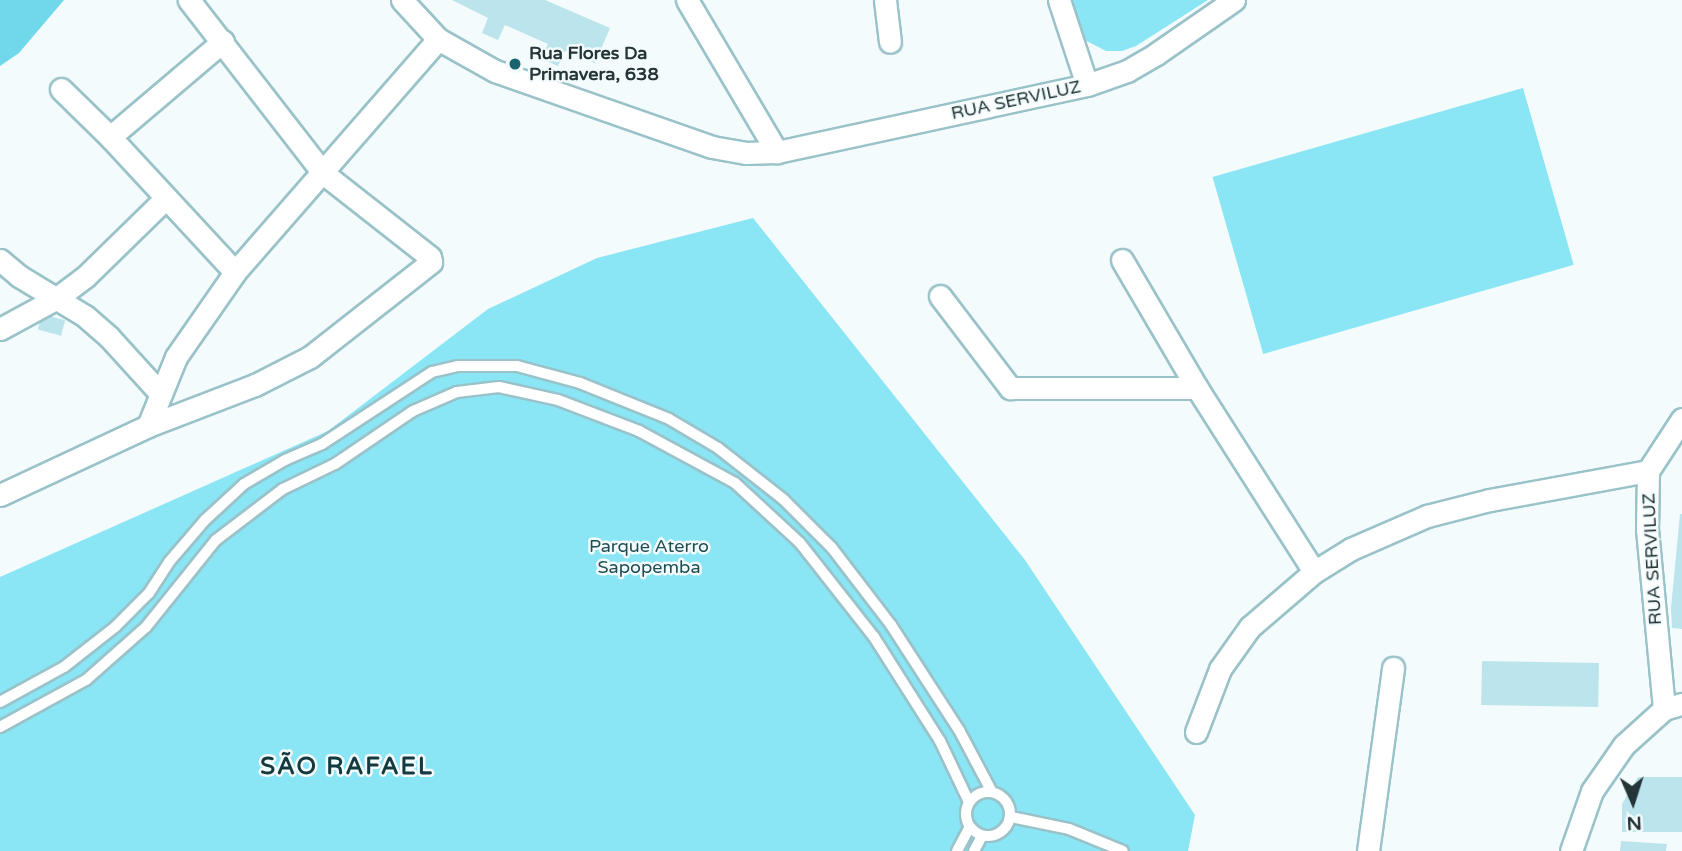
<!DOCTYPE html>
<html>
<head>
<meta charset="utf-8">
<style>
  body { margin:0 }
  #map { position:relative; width:1682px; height:851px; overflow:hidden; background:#f3fbfc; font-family:"Varela Round",sans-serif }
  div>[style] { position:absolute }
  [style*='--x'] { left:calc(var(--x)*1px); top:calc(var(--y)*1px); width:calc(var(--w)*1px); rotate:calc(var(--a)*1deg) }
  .green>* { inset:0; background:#8ae5f5; transform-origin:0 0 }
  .forest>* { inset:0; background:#70d8ea }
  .building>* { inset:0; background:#bce4ec; transform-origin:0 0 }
  .roads { filter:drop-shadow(2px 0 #9ac2c9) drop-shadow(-2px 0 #9ac2c9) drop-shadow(0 2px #9ac2c9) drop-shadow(0 -2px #9ac2c9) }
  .lane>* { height:10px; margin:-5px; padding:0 5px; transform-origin:5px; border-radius:5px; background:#fff }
  .lane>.ring { margin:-5px; padding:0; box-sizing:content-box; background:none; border:10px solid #fff; border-radius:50% }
  .street>* { height:21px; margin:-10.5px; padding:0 10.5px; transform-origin:10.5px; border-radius:10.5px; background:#fff }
  .dots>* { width:19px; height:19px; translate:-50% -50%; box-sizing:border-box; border:4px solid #f3fbfc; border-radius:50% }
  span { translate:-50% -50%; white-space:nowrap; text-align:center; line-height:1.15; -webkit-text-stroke:5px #f3fbfc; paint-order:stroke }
  .poi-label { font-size:18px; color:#243437; font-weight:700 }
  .left { translate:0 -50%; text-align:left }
  .street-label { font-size:18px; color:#243437 }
  .park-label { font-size:18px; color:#1e4d54 }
  .district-label { font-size:24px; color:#143a40; font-weight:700; letter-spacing:2px }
  .north { position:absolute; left:1598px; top:767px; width:70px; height:70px; -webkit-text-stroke:5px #f3fbfc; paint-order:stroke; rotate:177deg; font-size:19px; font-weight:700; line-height:28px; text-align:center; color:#243437 }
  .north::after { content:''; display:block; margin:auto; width:24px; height:32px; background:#243437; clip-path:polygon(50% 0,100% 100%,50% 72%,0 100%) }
</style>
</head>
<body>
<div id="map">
  <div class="green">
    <div style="clip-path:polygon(1070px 0,1208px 0,1136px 46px,1122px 51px,1106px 51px,1079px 37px)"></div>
    <div style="left:1523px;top:88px;width:184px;height:323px;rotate:74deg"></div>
    <div style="clip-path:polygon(753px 218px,1025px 560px,1195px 815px,1188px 851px,0 851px,0 577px,328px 431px,488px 309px,597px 258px)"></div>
  </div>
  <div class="forest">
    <div style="clip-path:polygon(0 0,64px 0,19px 53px,0 66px)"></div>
  </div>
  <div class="building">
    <div style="clip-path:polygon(452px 0,545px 0,610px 28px,595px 63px,565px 51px,558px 66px,541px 59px,548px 44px,505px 25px,498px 40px,482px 33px,488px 18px)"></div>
    <div style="left:42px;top:314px;width:24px;height:16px;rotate:15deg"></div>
    <div style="clip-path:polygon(1680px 514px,1682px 514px,1682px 629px,1672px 628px,1671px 608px)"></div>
    <div style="left:1482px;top:661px;width:117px;height:44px;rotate:1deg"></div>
    <div style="clip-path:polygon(1638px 777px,1682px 777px,1682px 832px,1622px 832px,1622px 804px)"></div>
    <div style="clip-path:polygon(1621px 841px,1667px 844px,1666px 851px,1620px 851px)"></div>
  </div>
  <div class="roads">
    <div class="lane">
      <div style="--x:0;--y:702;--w:73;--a:-28.7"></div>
      <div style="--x:64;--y:667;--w:65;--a:-38.1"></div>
      <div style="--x:115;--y:627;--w:48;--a:-45"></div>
      <div style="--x:149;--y:593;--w:37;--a:-57"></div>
      <div style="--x:169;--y:562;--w:55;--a:-49.4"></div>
      <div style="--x:205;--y:520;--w:53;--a:-42.7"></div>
      <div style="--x:244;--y:484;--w:48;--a:-30.3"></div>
      <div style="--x:285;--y:460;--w:40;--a:-23.4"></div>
      <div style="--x:322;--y:444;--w:131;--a:-33.2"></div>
      <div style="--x:432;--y:372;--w:27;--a:-13"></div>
      <div style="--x:458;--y:366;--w:59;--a:0"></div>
      <div style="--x:517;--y:366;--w:65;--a:15.1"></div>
      <div style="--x:580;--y:383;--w:96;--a:22"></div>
      <div style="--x:669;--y:419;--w:57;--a:30.6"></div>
      <div style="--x:718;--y:448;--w:83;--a:38.1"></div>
      <div style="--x:783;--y:499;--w:69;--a:45"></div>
      <div style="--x:832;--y:548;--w:97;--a:52.5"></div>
      <div style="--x:891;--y:625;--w:125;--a:57.1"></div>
      <div style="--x:959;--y:730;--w:70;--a:62"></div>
      <div style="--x:0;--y:727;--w:98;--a:-28.7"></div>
      <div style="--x:86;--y:680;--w:80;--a:-41.5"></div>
      <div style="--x:146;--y:627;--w:112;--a:-51.2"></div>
      <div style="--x:216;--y:540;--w:84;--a:-37.3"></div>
      <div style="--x:283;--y:489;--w:58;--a:-25.7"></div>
      <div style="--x:335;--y:464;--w:94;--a:-34.2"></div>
      <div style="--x:413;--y:411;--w:48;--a:-23.4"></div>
      <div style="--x:457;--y:392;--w:42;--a:-6.8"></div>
      <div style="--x:499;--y:387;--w:60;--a:12.4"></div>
      <div style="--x:558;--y:400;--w:87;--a:20.9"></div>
      <div style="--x:639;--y:431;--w:109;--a:28.4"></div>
      <div style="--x:735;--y:483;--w:88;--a:42.7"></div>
      <div style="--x:800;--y:543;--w:120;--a:51.8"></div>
      <div style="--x:874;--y:637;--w:123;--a:57.6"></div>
      <div style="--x:940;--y:741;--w:68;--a:64.6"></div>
      <div class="ring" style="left:966px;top:792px;width:34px;height:34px"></div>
      <div style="--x:1011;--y:817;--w:59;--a:11.7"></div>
      <div style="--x:1069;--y:829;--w:58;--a:22.2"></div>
      <div style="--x:957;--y:851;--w:27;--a:-62"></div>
      <div style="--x:974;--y:851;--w:17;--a:-62"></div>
    </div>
    <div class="street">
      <div style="--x:402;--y:0;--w:53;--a:47.3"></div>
      <div style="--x:438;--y:39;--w:65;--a:29.3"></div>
      <div style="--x:495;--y:71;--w:230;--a:19.3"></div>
      <div style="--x:712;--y:147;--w:34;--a:10"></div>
      <div style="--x:745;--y:153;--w:32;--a:-2"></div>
      <div style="--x:777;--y:152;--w:317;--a:-12.2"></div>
      <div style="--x:1087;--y:85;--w:42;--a:-19.3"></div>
      <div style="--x:1127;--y:71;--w:34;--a:-30"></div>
      <div style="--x:1156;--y:54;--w:95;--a:-34.7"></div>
      <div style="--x:687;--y:0;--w:177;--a:59.4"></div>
      <div style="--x:885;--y:0;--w:42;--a:83.2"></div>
      <div style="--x:1059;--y:0;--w:89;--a:71.8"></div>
      <div style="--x:61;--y:89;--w:69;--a:44.4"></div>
      <div style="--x:110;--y:137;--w:184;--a:47.2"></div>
      <div style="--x:110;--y:137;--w:148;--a:-40.3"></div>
      <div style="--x:0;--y:260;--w:25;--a:40"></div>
      <div style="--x:19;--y:276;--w:77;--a:31.2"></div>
      <div style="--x:85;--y:316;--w:32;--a:41"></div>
      <div style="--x:109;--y:337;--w:76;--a:47.7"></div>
      <div style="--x:1122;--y:260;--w:148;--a:59.6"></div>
      <div style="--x:1197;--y:388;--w:218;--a:57.5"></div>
      <div style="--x:940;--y:296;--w:116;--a:52.7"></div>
      <div style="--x:1010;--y:388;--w:187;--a:0"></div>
      <div style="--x:0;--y:329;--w:65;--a:-28.5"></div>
      <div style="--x:57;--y:298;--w:35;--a:-37"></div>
      <div style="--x:85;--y:277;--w:113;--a:-44.3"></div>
      <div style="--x:148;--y:426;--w:74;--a:-67.9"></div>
      <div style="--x:176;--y:357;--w:103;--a:-55.2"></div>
      <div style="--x:235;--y:272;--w:309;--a:-48.9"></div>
      <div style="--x:0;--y:495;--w:163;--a:-25"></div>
      <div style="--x:148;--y:426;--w:115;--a:-21"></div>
      <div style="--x:255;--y:385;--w:62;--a:-27"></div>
      <div style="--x:310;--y:357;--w:154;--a:-38.1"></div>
      <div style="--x:431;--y:262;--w:5;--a:-101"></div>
      <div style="--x:430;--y:257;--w:136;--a:-141.9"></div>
      <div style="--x:323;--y:173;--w:219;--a:-127.8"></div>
      <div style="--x:1664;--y:709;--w:181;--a:-95.4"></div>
      <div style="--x:1647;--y:529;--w:58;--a:-89"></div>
      <div style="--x:1648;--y:471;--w:62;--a:-56.8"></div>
      <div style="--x:1196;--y:732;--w:67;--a:-69.1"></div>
      <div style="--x:1220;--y:669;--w:52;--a:-54.5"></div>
      <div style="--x:1250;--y:627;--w:84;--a:-40.7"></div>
      <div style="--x:1314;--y:572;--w:44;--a:-31.9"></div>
      <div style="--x:1351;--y:549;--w:83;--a:-23.5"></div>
      <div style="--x:1427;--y:516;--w:65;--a:-14.3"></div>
      <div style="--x:1490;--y:500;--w:161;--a:-10.4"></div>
      <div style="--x:1368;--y:851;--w:185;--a:-82.2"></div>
      <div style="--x:1571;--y:851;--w:64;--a:-70.7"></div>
      <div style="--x:1592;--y:791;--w:56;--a:-55.2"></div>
      <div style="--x:1624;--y:745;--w:54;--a:-42"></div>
      <div style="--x:1664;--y:709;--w:19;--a:-16"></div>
    </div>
  </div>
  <div class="dots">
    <div style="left:515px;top:64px;background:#18646f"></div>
  </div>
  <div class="poi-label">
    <span class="left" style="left:529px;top:64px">Rua Flores Da<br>Primavera, 638</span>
  </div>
  <div class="street-label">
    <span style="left:1016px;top:100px;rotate:-12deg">RUA SERVILUZ</span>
    <span style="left:1652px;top:559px;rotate:-93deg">RUA SERVILUZ</span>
  </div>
  <div class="park-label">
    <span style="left:649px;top:557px">Parque Aterro<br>Sapopemba</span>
  </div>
  <div class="district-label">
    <span style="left:347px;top:767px">SÃO RAFAEL</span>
  </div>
  <div class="north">N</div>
</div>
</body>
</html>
